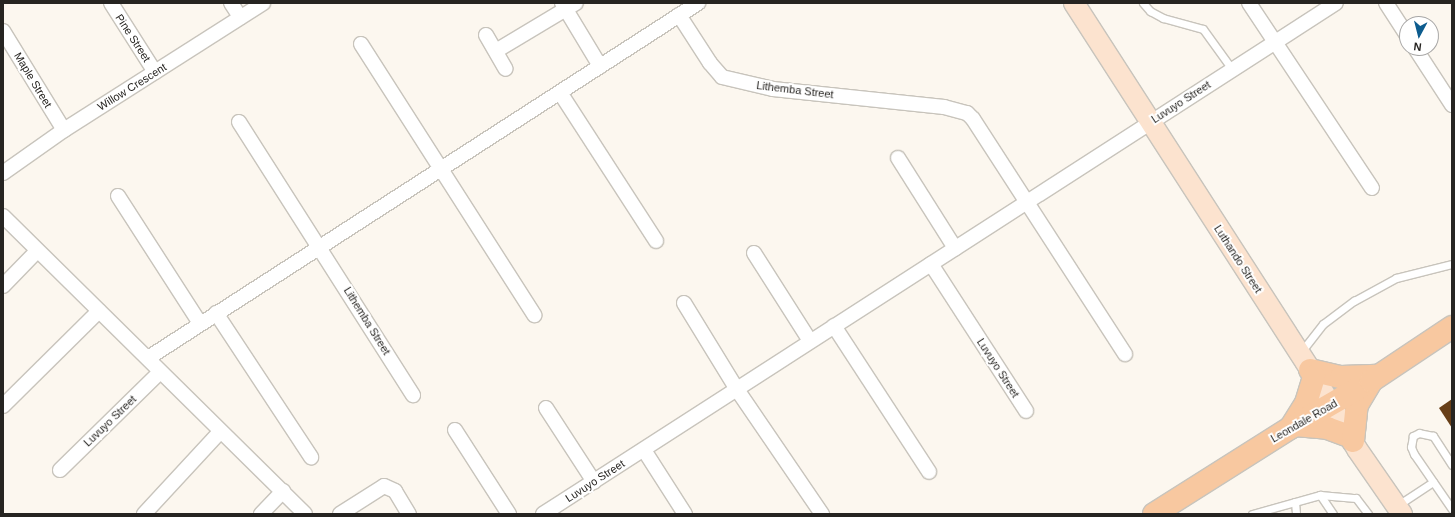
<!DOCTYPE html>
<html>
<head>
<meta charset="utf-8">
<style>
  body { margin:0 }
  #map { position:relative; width:1455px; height:517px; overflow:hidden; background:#fcf7ef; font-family:Arial,sans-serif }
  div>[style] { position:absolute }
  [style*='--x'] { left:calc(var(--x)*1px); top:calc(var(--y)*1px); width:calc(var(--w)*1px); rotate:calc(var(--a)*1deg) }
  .building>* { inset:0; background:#673e17 }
  .roads { filter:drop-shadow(1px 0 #c8c4bc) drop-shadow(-1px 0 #c8c4bc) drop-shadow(0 1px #c8c4bc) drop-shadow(0 -1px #c8c4bc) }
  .lane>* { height:7px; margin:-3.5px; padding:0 3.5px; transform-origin:3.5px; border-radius:3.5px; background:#fff }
  .street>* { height:14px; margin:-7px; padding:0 7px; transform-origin:7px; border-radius:7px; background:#fff }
  .secondary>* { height:20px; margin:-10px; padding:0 10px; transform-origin:10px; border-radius:10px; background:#fce3cf }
  .primary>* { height:22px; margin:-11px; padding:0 11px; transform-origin:11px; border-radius:11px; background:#f8c8a0 }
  span { translate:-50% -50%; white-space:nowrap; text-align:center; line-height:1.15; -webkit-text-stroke:4px #fff; paint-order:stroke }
  .street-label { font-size:11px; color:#262421 }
  .frame { position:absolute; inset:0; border:4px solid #262421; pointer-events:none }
  .north { position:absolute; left:1399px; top:16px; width:40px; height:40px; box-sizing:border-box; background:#fff; border:1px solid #a8a7a6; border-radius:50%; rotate:187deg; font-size:11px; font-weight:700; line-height:16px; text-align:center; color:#262421 }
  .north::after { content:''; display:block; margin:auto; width:14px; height:18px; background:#0d5c8e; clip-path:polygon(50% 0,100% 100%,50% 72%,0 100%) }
</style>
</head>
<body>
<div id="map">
  <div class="building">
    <div style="clip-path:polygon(1452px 399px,1452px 428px,1439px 408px)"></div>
  </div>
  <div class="roads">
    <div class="lane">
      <div style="--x:1143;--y:3;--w:11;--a:49"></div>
      <div style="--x:1150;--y:11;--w:15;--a:28"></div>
      <div style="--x:1163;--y:18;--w:41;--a:15.4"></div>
      <div style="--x:1203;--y:29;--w:49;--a:54.1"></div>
      <div style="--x:1301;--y:352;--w:36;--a:-52"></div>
      <div style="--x:1323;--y:324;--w:39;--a:-37"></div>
      <div style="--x:1354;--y:301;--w:48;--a:-28.7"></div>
      <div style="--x:1396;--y:278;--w:58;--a:-14"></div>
      <div style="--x:1452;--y:465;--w:35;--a:-123"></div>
      <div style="--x:1433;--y:436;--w:14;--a:-168"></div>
      <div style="--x:1419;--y:433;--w:7;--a:153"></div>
      <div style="--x:1413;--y:436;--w:11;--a:100"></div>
      <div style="--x:1411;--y:447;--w:8;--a:67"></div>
      <div style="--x:1414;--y:454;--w:67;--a:55.4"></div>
      <div style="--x:1295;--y:502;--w:12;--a:85"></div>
      <div style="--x:1398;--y:505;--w:42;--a:-33.3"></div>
      <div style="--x:1252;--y:514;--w:71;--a:-15.6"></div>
      <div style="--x:1333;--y:514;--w:23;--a:-124"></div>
      <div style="--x:1320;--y:495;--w:36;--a:5"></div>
      <div style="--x:1356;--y:498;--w:20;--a:53"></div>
    </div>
    <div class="street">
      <div style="--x:111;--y:3;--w:82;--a:57.5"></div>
      <div style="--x:231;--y:3;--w:17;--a:57"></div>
      <div style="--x:562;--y:3;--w:74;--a:58.9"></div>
      <div style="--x:1249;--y:3;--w:222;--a:56.4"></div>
      <div style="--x:1386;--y:3;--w:38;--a:57"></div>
      <div style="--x:679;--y:15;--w:57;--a:57.1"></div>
      <div style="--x:710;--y:63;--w:18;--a:49"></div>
      <div style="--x:722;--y:77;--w:52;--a:13.2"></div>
      <div style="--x:773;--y:89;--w:172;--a:6"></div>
      <div style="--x:944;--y:107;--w:24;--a:15"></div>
      <div style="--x:967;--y:113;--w:8;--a:45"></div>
      <div style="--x:973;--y:119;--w:280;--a:57.1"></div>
      <div style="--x:3;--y:31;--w:116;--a:58.4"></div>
      <div style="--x:486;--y:35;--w:39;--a:60"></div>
      <div style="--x:361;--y:44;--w:322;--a:57.4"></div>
      <div style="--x:1415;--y:48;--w:68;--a:57"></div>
      <div style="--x:496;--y:51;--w:93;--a:-31"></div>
      <div style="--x:561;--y:94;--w:175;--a:57.1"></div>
      <div style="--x:239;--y:122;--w:324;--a:57.5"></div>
      <div style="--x:898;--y:158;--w:107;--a:57.7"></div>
      <div style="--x:3;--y:173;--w:75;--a:-35.2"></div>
      <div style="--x:64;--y:130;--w:236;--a:-32.5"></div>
      <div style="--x:118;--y:196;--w:151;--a:57.2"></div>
      <div style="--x:3;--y:216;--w:424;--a:44.6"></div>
      <div style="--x:754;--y:253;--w:104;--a:57.5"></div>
      <div style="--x:931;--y:264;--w:175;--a:57.1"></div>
      <div style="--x:3;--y:286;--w:49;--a:-45.8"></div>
      <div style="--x:684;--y:303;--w:100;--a:58.5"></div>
      <div style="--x:736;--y:388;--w:153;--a:55.7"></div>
      <div style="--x:216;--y:313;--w:173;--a:56.6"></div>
      <div style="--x:834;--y:326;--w:174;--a:56.9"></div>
      <div style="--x:148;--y:358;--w:655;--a:-32.84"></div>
      <div style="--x:3;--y:406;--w:135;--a:-44.7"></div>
      <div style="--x:546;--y:408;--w:88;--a:57"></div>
      <div style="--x:455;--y:430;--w:100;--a:57.3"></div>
      <div style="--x:644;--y:450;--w:76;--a:57.4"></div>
      <div style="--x:60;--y:470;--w:140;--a:-44.4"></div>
      <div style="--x:144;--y:514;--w:112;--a:-47.2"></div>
      <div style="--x:261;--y:514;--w:32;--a:-46"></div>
      <div style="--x:340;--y:514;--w:52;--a:-32.5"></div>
      <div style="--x:384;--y:486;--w:12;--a:24"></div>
      <div style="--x:395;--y:491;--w:27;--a:59"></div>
      <div style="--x:543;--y:514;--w:943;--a:-32.8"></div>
    </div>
    <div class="secondary">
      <div style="--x:1074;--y:3;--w:444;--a:57.2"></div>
      <div style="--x:1314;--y:376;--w:85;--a:59.5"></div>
      <div style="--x:1357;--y:449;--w:79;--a:55.3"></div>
    </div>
    <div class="primary">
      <div style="--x:1310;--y:370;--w:32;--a:13"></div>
      <div style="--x:1341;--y:377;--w:37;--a:-2"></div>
      <div style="--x:1295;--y:425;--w:32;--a:5"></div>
      <div style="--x:1327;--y:428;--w:23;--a:20"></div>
      <div style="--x:1291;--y:427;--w:28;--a:-58"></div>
      <div style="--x:1306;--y:403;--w:28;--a:-73"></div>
      <div style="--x:1353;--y:441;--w:36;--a:-84"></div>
      <div style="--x:1357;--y:405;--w:27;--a:-59"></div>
      <div style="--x:1154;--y:514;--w:161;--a:-32.3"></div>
      <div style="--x:1290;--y:428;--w:94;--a:-30.1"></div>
      <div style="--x:1371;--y:381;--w:97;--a:-33.7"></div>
    </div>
  </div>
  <div class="street-label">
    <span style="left:133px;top:38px;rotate:57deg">Pine Street</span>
    <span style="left:33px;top:80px;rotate:59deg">Maple Street</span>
    <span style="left:132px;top:87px;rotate:-32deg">Willow Crescent</span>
    <span style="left:795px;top:90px;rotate:7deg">Lithemba Street</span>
    <span style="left:1181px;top:102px;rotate:-33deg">Luvuyo Street</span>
    <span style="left:1238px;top:259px;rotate:57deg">Luthando Street</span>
    <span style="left:367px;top:321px;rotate:58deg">Lithemba Street</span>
    <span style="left:998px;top:368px;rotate:57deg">Luvuyo Street</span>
    <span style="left:110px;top:421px;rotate:-44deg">Luvuyo Street</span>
    <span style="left:1304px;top:421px;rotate:-30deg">Leondale Road</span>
    <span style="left:595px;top:481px;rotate:-33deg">Luvuyo Street</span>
  </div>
  <div class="frame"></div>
  <div class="north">N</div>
</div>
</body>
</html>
